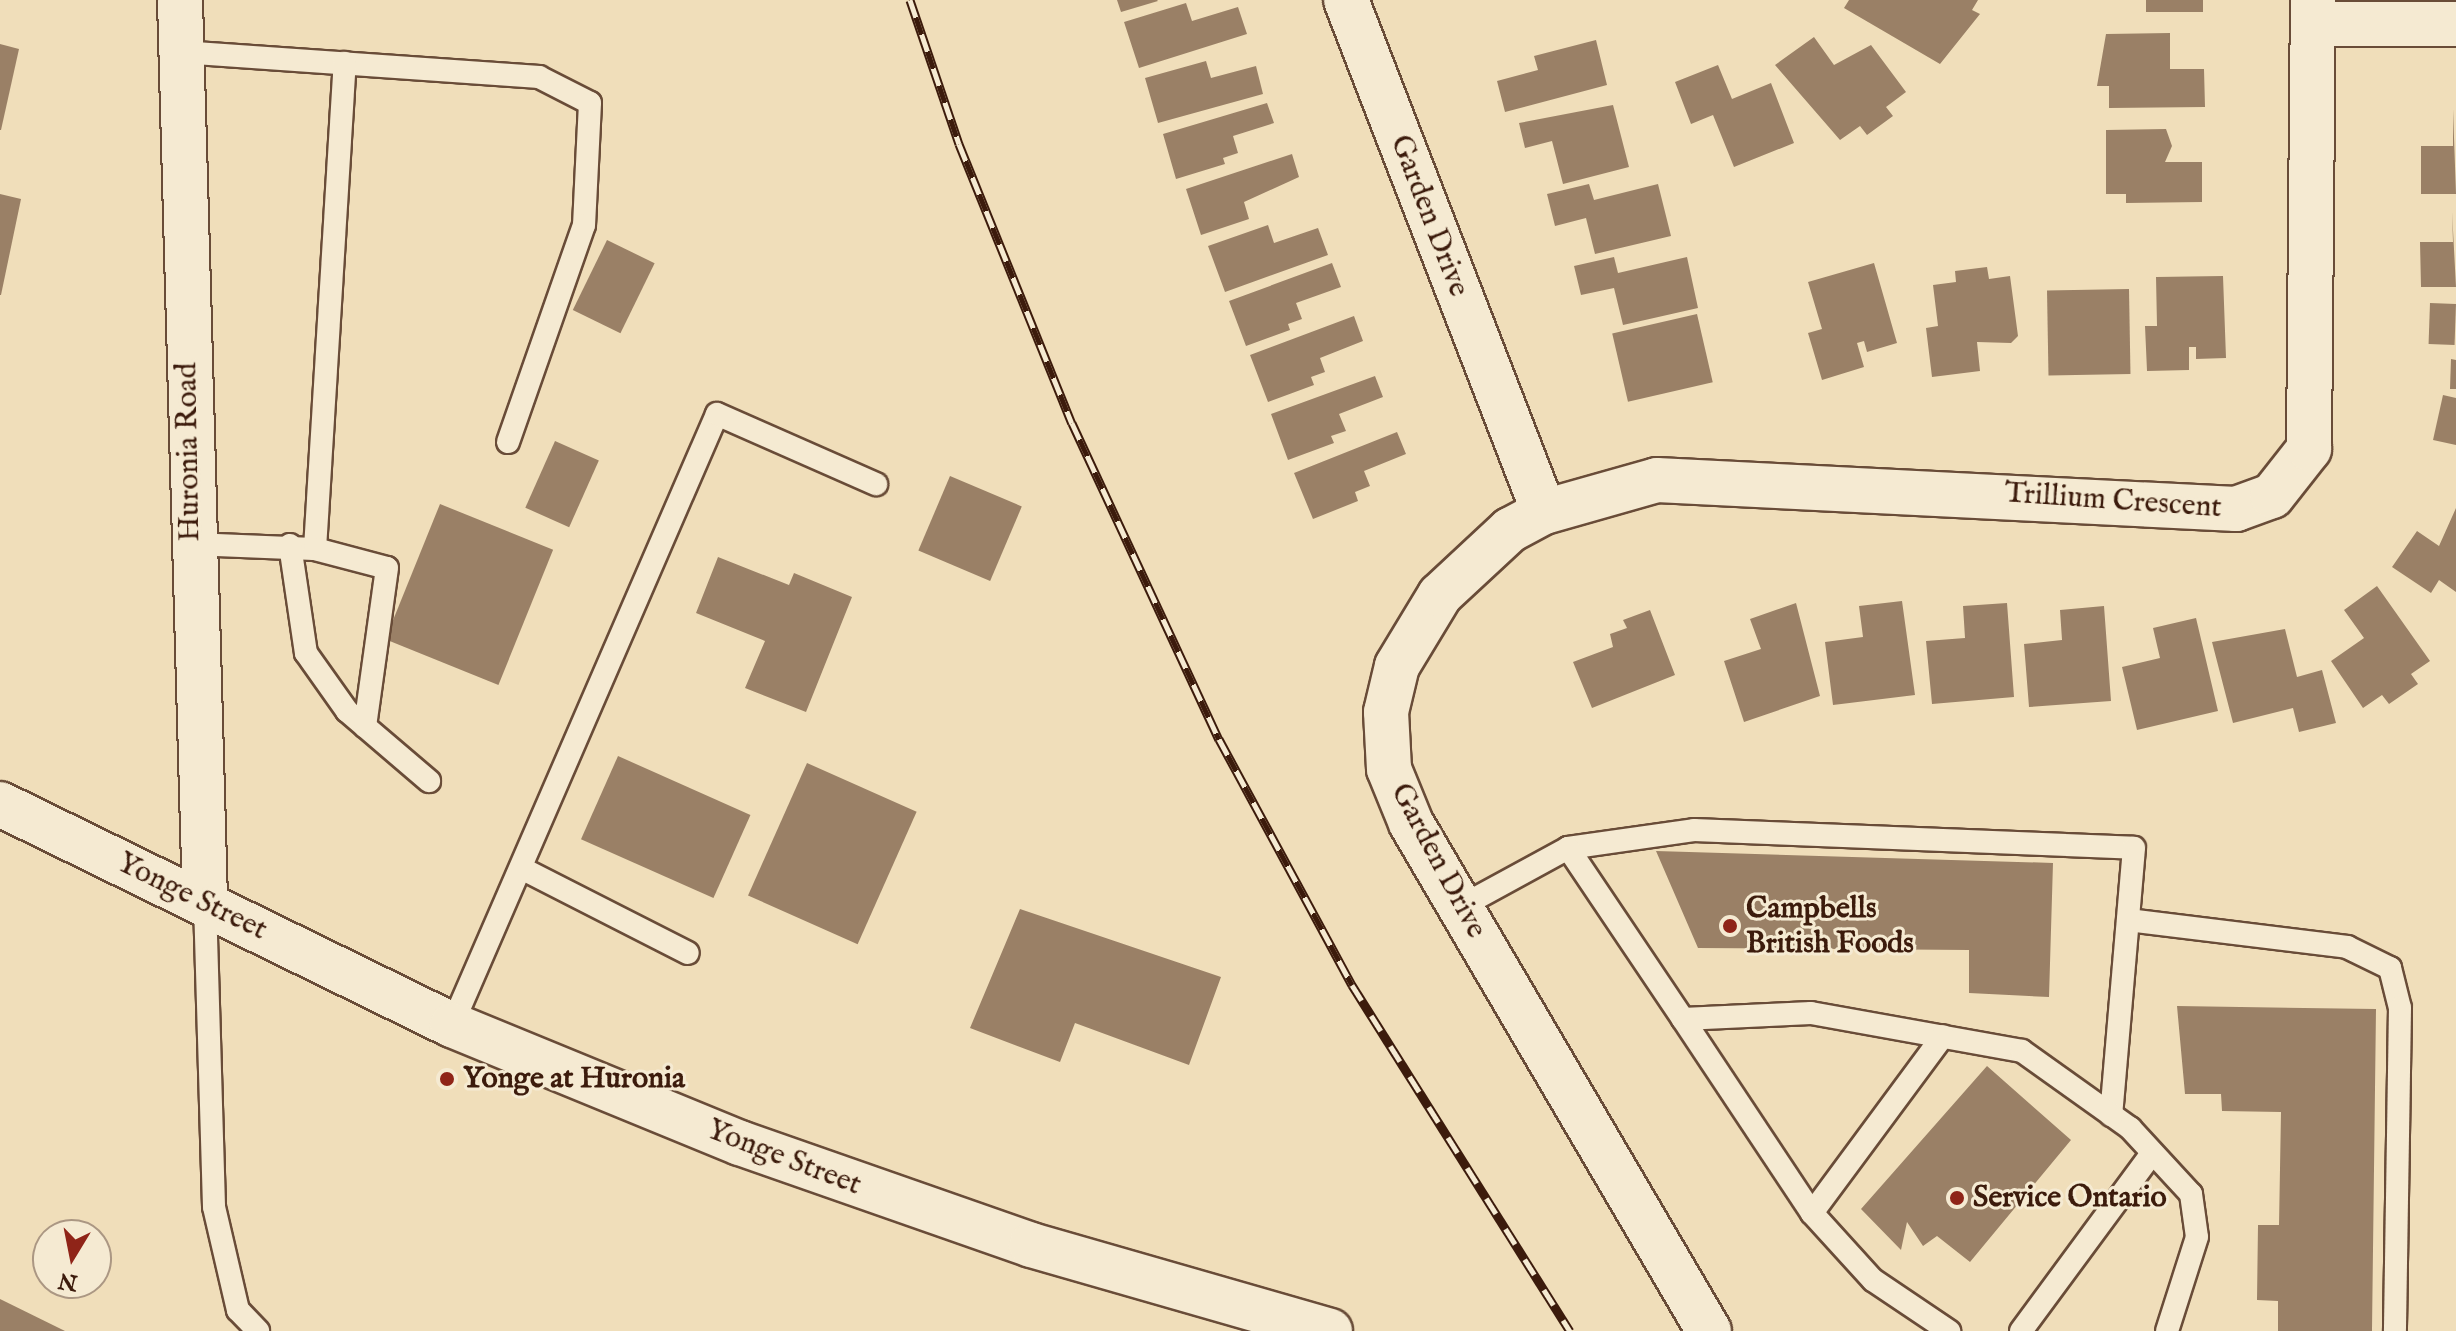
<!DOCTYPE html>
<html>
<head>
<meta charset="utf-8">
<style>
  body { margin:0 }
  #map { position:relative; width:2456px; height:1331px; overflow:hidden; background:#f0deba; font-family:"IM FELL English",serif }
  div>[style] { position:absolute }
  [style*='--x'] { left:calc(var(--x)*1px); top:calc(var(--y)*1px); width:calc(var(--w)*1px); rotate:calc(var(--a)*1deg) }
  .building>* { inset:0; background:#9a8066; transform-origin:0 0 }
  .roads { filter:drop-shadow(2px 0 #694c38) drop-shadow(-2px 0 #694c38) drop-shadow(0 2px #694c38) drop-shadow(0 -2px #694c38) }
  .lane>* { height:22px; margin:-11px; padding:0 11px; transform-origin:11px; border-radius:11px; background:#f5ead2 }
  .street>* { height:44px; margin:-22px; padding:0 22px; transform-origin:22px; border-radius:22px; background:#f5ead2 }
  .secondary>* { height:44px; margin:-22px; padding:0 22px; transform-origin:22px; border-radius:22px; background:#f5ead2 }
  .rail>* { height:9px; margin-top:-4.5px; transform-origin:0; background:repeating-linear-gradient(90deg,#f5ead2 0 18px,#3c1b0c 0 36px); box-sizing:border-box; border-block:2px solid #3c1b0c }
  .dots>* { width:22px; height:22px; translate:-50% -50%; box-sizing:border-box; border:4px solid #f5ead2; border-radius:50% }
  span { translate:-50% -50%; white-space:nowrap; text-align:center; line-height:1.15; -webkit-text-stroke:6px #f5ead2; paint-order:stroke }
  .street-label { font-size:30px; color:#3c1b0c }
  .poi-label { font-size:30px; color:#3c1b0c; font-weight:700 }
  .left { translate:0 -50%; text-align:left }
  .north { position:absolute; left:32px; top:1219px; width:80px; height:80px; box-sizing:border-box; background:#f5ead2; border:2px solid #ab9783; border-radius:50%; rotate:190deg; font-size:22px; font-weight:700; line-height:32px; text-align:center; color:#3c1b0c }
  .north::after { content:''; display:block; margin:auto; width:28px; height:36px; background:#8f2418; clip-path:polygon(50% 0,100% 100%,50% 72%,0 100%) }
</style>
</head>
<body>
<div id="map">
  <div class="building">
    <div style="clip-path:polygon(1117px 0,1157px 0,1158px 1px,1121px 12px)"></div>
    <div style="clip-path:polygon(1849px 0,1978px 0,1972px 10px,1980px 14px,1940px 64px,1844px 8px)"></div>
    <div style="left:2146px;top:0;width:57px;height:12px"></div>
    <div style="clip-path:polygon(1186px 3px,1192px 21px,1238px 7px,1247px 34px,1139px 68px,1124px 22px)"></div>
    <div style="clip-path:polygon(2170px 33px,2170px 69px,2204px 69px,2205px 107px,2109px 108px,2109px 86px,2097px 86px,2106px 34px)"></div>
    <div style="clip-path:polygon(1814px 37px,1834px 65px,1871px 45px,1906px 92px,1886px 107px,1893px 116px,1867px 135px,1860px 126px,1840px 140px,1775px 65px)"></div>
    <div style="clip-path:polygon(1596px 40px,1607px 85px,1505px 112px,1497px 81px,1538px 70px,1534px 56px)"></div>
    <div style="clip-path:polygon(0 44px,19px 49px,1px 130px,0 130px)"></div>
    <div style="clip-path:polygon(1206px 61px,1211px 78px,1256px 66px,1263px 94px,1158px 123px,1145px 78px)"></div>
    <div style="clip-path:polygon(1718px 65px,1732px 99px,1771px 83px,1794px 143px,1734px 167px,1713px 115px,1691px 124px,1675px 82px)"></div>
    <div style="clip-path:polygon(1267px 103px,1274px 123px,1233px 136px,1238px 153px,1223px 158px,1225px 164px,1176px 179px,1163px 134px)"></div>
    <div style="clip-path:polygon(1613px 105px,1629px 167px,1563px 184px,1552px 141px,1525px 148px,1519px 123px)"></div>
    <div style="clip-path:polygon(2453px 109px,2456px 194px,2421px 194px,2421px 146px,2453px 146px)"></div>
    <div style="clip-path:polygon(2166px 129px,2172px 146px,2165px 162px,2202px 162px,2202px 202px,2126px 203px,2126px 194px,2106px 194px,2106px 130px)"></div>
    <div style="clip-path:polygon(1292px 154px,1299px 177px,1244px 202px,1249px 219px,1201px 235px,1186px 189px)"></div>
    <div style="clip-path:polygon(1589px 184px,1594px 200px,1658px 184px,1671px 236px,1595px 254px,1586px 218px,1555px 226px,1547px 194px)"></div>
    <div style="clip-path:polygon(0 194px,21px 199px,1px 295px,0 295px)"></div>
    <div style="clip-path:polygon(2452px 211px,2456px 287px,2421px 287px,2420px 242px,2453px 242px)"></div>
    <div style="clip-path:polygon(1268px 225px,1274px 243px,1318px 228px,1328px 255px,1225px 292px,1208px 246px)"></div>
    <div style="left:607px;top:240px;width:53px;height:78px;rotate:26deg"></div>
    <div style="clip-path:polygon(1614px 257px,1618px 273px,1687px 257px,1698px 308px,1623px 325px,1614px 288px,1581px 295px,1574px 266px)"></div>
    <div style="clip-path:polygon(1332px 263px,1341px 287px,1296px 303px,1302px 319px,1288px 324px,1290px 330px,1246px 346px,1229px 301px)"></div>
    <div style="clip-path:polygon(1874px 263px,1897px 343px,1867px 352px,1864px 341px,1857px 343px,1864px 367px,1822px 380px,1808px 333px,1822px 329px,1808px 282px)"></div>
    <div style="clip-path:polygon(1987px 267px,1989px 279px,2010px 276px,2018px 336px,2011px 343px,1977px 342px,1980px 371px,1932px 377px,1926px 328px,1938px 326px,1933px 285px,1956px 282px,1955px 271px)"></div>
    <div style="clip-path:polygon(2223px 276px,2226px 358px,2196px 359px,2196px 347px,2189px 347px,2189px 370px,2147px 371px,2145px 326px,2157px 326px,2156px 277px)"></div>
    <div style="left:2129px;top:289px;width:85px;height:82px;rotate:89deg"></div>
    <div style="left:2430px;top:303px;width:26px;height:41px;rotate:2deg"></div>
    <div style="left:1697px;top:314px;width:70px;height:87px;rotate:77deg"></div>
    <div style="clip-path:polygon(1354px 316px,1363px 341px,1320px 358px,1325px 372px,1311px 377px,1314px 385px,1268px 402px,1250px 355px)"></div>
    <div style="clip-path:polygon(2451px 359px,2456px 360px,2456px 389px,2450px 389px)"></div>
    <div style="clip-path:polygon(1375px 376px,1383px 397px,1339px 414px,1346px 431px,1331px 436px,1334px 443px,1288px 460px,1271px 414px)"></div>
    <div style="clip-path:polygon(2443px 395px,2456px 398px,2456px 445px,2433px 440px)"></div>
    <div style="clip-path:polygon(1397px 432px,1406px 454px,1364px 471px,1370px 486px,1355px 492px,1358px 501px,1313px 519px,1294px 473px)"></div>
    <div style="left:555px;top:441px;width:48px;height:73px;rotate:24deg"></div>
    <div style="left:950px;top:476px;width:78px;height:81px;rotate:23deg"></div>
    <div style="left:440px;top:504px;width:122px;height:146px;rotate:22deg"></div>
    <div style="clip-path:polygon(2456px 508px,2456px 592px,2439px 580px,2431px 593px,2392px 567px,2417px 531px,2439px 546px)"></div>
    <div style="clip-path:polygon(718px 557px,789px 585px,794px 573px,852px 597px,806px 712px,745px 688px,765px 641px,696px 613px)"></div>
    <div style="clip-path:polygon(2377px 586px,2430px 661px,2411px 674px,2418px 684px,2389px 704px,2382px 695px,2363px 708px,2331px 661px,2364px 638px,2344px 610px)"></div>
    <div style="clip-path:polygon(1902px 601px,1915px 695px,1833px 705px,1825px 642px,1863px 637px,1859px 606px)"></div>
    <div style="clip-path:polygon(1796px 603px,1820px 696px,1744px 722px,1724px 661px,1761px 649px,1750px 619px)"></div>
    <div style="clip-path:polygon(2007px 603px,2014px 697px,1932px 704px,1926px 641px,1965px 638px,1963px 606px)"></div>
    <div style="clip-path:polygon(2104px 606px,2111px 701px,2029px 707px,2024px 644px,2062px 640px,2060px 610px)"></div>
    <div style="clip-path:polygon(1650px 610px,1675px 675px,1592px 708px,1573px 662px,1613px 647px,1610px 634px,1627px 628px,1623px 620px)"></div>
    <div style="clip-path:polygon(2196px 618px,2218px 711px,2137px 730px,2122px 667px,2160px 658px,2153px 628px)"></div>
    <div style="clip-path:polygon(2285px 629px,2297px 677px,2322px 670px,2336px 723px,2299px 732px,2293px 708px,2233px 723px,2212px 642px)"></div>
    <div style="left:618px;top:756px;width:145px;height:91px;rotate:24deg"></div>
    <div style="left:807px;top:763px;width:120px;height:145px;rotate:24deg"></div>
    <div style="clip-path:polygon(1656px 851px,2053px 863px,2049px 997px,1969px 993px,1969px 950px,1698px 948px)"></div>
    <div style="clip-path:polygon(1020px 909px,1221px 977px,1189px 1065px,1075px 1023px,1060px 1062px,970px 1028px)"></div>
    <div style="clip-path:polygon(2177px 1006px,2376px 1009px,2372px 1331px,2278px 1331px,2278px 1301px,2257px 1300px,2258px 1225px,2279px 1225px,2281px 1112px,2222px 1111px,2221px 1094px,2185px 1094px)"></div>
    <div style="clip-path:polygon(1987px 1066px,2071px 1140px,1970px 1262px,1937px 1236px,1923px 1246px,1907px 1222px,1901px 1250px,1861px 1209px)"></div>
    <div style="clip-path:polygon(0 1299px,65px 1331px,0 1331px)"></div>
  </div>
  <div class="roads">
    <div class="lane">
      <div style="--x:181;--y:52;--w:359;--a:4"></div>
      <div style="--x:539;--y:77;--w:57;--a:27"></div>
      <div style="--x:590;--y:103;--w:122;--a:92.8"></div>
      <div style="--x:584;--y:225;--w:230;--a:109.3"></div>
      <div style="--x:191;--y:544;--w:124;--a:2.3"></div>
      <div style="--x:315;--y:549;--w:487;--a:-86.5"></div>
      <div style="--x:290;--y:545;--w:109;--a:81.6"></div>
      <div style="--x:306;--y:653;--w:71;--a:54.7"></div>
      <div style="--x:347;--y:711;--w:108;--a:40.5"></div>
      <div style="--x:315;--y:549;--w:74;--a:14.8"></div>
      <div style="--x:387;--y:568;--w:160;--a:97.9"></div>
      <div style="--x:1568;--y:848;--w:127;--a:-8.1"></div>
      <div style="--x:1694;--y:830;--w:440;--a:2.3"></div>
      <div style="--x:2134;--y:848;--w:268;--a:94.9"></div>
      <div style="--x:521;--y:868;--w:187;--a:27"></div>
      <div style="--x:205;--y:903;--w:304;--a:88.3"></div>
      <div style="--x:214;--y:1207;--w:106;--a:76.9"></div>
      <div style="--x:238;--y:1310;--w:29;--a:46"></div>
      <div style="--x:1460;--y:907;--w:123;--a:-28.6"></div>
      <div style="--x:1568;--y:848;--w:206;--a:56.1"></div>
      <div style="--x:1683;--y:1019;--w:128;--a:-2.7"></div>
      <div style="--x:1811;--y:1013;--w:214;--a:10.2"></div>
      <div style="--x:2022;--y:1051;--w:133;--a:35.5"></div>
      <div style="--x:2130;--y:1128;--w:90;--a:47.3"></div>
      <div style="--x:2191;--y:1194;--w:43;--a:82.1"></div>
      <div style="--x:2197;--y:1237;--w:99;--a:107.7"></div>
      <div style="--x:2128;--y:920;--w:221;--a:7"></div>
      <div style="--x:2347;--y:947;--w:48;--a:26"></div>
      <div style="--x:2390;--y:968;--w:41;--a:76"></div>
      <div style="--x:2400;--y:1008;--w:323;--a:90.9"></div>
      <div style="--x:1683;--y:1019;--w:233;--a:56.4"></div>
      <div style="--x:1812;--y:1213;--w:91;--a:47.7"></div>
      <div style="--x:1873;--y:1280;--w:92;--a:33.9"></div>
      <div style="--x:452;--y:1025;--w:666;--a:-66.55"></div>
      <div style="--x:717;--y:414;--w:174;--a:23.8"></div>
      <div style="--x:1812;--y:1213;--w:220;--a:-53.5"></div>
      <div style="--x:2021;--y:1331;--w:221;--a:-53.6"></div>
    </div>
    <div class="street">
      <div style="--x:1346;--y:0;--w:549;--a:68.86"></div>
      <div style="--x:2313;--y:24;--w:143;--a:0"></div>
      <div style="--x:1709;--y:1331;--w:589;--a:-120.4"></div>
      <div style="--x:1411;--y:823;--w:58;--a:-112.2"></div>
      <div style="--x:1389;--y:769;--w:57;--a:-93"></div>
      <div style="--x:1386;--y:712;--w:47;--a:-76.6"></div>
      <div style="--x:1397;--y:666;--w:83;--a:-58.8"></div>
      <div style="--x:1440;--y:595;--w:96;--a:-42.9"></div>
      <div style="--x:1510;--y:530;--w:38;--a:-28"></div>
      <div style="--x:1544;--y:512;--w:117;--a:-15.8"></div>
      <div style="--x:1657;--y:480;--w:580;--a:2.87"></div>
      <div style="--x:2236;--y:509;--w:38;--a:-20"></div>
      <div style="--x:2272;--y:496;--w:60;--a:-51.8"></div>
      <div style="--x:2309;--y:449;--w:449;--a:-89.5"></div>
    </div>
    <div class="secondary">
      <div style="--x:180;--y:0;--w:903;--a:88.41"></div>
      <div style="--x:0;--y:804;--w:503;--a:26.06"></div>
      <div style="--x:452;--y:1025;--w:311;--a:22.3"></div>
      <div style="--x:740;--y:1143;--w:308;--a:19.3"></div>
      <div style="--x:1031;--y:1245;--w:311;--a:16"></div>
    </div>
  </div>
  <div class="rail">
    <div style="--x:910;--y:0;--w:152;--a:71.2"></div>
    <div style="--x:959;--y:144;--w:301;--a:68"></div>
    <div style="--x:1072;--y:423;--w:349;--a:65.1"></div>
    <div style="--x:1219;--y:739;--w:280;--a:61.6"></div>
    <div style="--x:1352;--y:985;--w:409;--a:57.8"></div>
  </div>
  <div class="dots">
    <div style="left:1730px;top:926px;background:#8f2418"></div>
    <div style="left:447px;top:1079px;background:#8f2418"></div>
    <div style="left:1957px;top:1198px;background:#8f2418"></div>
  </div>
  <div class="street-label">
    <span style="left:1429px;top:216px;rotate:69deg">Garden Drive</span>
    <span style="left:189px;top:452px;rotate:-91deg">Huronia Road</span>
    <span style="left:2113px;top:501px;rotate:4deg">Trillium Crescent</span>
    <span style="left:1438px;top:861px;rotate:62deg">Garden Drive</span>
    <span style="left:192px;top:897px;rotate:26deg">Yonge Street</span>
    <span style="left:784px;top:1158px;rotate:21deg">Yonge Street</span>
  </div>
  <div class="poi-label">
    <span class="left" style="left:1746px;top:926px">Campbells<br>British Foods</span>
    <span class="left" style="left:463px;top:1079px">Yonge at Huronia</span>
    <span class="left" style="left:1973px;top:1198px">Service Ontario</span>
  </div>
  <div class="north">N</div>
</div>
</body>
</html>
